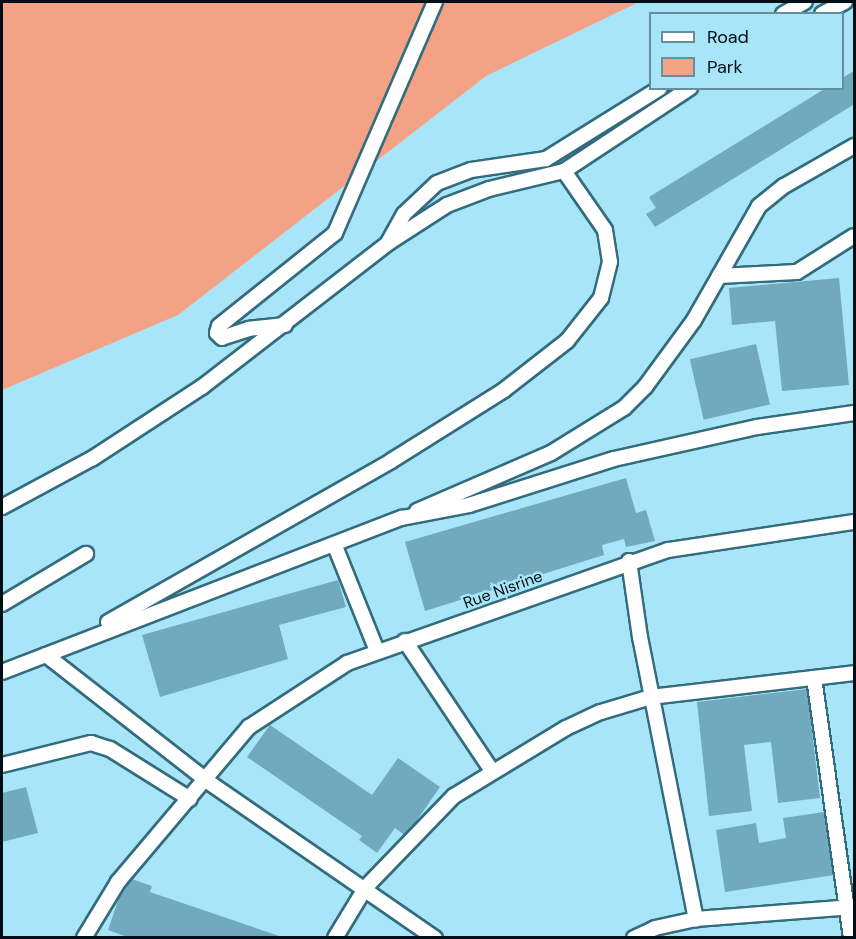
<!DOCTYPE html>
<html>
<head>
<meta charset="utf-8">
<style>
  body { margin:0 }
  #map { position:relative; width:856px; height:939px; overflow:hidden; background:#a9e5f8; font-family:"DM Sans",sans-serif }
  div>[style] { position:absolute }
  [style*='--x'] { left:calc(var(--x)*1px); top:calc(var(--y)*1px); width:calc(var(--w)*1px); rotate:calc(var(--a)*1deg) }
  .green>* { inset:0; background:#f3a286 }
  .building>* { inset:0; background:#71aabc; transform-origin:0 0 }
  .roads { filter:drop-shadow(2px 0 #326c7d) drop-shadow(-2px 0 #326c7d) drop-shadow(0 2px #326c7d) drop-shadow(0 -2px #326c7d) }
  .street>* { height:14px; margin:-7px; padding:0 7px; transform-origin:7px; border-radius:7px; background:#fff }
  span { translate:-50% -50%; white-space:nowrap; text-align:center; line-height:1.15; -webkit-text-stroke:5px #a9e5f8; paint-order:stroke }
  .street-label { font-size:16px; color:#000f15 }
  .frame { position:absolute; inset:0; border:3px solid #000f15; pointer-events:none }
  .legend { position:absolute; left:649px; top:12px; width:195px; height:78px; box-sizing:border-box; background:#a9e5f8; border:2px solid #658f9d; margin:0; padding:8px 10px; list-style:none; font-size:18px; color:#000f15 }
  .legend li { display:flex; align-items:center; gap:12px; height:30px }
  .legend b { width:30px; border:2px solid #658f9d }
</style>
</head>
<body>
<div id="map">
  <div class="green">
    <div style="clip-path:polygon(2px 2px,639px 2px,486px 76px,178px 315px,2px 390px)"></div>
  </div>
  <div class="building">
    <div style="clip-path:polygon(854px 71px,853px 105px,655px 227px,646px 214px,656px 208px,649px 197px,826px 88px,842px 88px,842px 78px)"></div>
    <div style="clip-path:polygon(839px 278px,849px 385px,782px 391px,775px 321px,732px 325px,729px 288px)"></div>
    <div style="left:756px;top:344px;width:62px;height:68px;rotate:77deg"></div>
    <div style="clip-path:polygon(626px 478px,636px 513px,646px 510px,655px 541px,626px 547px,624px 539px,602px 545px,604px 555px,425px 611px,405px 542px)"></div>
    <div style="clip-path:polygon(338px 580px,346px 607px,279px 625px,288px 659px,160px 697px,142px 635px)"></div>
    <div style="clip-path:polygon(807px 689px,820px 798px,778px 803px,771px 742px,744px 745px,752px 811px,709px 816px,697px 702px)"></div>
    <div style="clip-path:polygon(270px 725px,372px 795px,398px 758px,440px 787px,406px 836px,395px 828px,377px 853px,359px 840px,362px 836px,247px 757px)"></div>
    <div style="clip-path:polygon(26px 787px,38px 833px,2px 842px,2px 793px)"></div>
    <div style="clip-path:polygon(824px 812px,834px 875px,725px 892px,716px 830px,756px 823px,759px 843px,786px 838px,783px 818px)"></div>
    <div style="clip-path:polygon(126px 877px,152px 886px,150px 892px,285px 938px,130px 938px,108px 930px)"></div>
  </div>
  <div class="roads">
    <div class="street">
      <div style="--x:783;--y:14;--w:25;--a:-29"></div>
      <div style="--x:822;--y:14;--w:26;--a:-28"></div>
      <div style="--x:389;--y:241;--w:31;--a:-61"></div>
      <div style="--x:404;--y:214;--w:45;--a:-43.2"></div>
      <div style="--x:437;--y:183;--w:36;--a:-21"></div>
      <div style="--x:471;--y:170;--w:76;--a:-8.3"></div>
      <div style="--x:546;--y:159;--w:134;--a:-31.9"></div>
      <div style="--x:719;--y:276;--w:78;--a:-2.9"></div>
      <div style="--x:797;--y:272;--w:67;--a:-32.3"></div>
      <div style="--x:285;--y:325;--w:36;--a:174"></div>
      <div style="--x:249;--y:329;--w:28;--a:162"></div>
      <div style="--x:222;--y:338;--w:7;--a:-135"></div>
      <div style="--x:217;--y:333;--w:7;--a:-74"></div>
      <div style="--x:219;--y:326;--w:149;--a:-38.7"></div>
      <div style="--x:335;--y:233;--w:252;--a:-66.6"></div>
      <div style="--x:2;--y:507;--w:103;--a:-28.3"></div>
      <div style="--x:93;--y:458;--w:130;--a:-33.1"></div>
      <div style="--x:202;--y:387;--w:235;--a:-37.7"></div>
      <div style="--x:388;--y:243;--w:70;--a:-32.8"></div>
      <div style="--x:447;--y:205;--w:45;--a:-20.9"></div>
      <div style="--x:489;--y:189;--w:77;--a:-13.5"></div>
      <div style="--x:564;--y:171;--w:151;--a:-33.4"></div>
      <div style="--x:417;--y:511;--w:146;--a:-23.4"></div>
      <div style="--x:551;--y:453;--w:86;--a:-31.7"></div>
      <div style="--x:624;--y:408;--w:30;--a:-45"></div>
      <div style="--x:645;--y:387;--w:83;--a:-53.8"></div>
      <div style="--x:694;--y:320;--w:131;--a:-60.3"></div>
      <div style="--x:759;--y:206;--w:32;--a:-39"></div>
      <div style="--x:784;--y:186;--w:81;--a:-29.7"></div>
      <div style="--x:335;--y:546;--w:113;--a:68.2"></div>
      <div style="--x:629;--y:561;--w:77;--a:81.8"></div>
      <div style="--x:640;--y:637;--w:288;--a:78.8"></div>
      <div style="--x:2;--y:604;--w:98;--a:-30.8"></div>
      <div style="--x:108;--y:622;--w:326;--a:-29.6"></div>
      <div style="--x:391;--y:461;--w:133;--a:-32.1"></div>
      <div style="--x:504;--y:390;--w:80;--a:-37.9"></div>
      <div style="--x:567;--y:341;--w:55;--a:-51.7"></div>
      <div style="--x:601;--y:298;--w:37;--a:-76"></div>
      <div style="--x:610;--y:262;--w:32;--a:-99"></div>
      <div style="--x:605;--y:230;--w:72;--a:-124.8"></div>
      <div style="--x:405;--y:641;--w:156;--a:56.2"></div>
      <div style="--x:46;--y:655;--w:204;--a:38"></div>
      <div style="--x:207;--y:781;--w:277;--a:34.6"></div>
      <div style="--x:2;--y:672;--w:429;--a:-21.1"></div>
      <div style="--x:402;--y:518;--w:68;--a:-11"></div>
      <div style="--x:469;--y:505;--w:152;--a:-17.6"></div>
      <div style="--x:614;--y:459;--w:147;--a:-12.6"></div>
      <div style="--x:757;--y:427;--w:98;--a:-8.2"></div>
      <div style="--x:814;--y:678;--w:263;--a:81.9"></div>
      <div style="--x:2;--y:765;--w:92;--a:-13.9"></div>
      <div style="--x:91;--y:743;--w:20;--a:18"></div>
      <div style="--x:110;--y:749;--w:94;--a:32"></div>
      <div style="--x:84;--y:938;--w:66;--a:-58.7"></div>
      <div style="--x:118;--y:882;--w:203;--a:-49.8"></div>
      <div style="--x:249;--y:727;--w:117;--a:-33.1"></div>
      <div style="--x:347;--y:663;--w:340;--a:-19.4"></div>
      <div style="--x:668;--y:550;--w:188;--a:-8.6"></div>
      <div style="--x:335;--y:938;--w:60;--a:-58.7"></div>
      <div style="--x:366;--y:887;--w:127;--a:-46"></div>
      <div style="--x:454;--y:796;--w:131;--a:-31.3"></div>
      <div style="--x:566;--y:728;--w:38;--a:-25"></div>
      <div style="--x:601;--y:712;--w:52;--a:-16.7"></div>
      <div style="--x:651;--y:697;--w:204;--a:-6.7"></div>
      <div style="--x:634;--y:938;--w:23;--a:-25"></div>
      <div style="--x:655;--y:928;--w:42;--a:-12.4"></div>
      <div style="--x:696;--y:919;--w:157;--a:-4.4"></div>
    </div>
  </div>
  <div class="street-label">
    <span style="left:503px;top:590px;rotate:-20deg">Rue Nisrine</span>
  </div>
  <div class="frame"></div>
  <ul class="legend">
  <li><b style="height:8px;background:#fff"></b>Road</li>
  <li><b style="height:16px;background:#f3a286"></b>Park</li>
  </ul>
</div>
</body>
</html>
